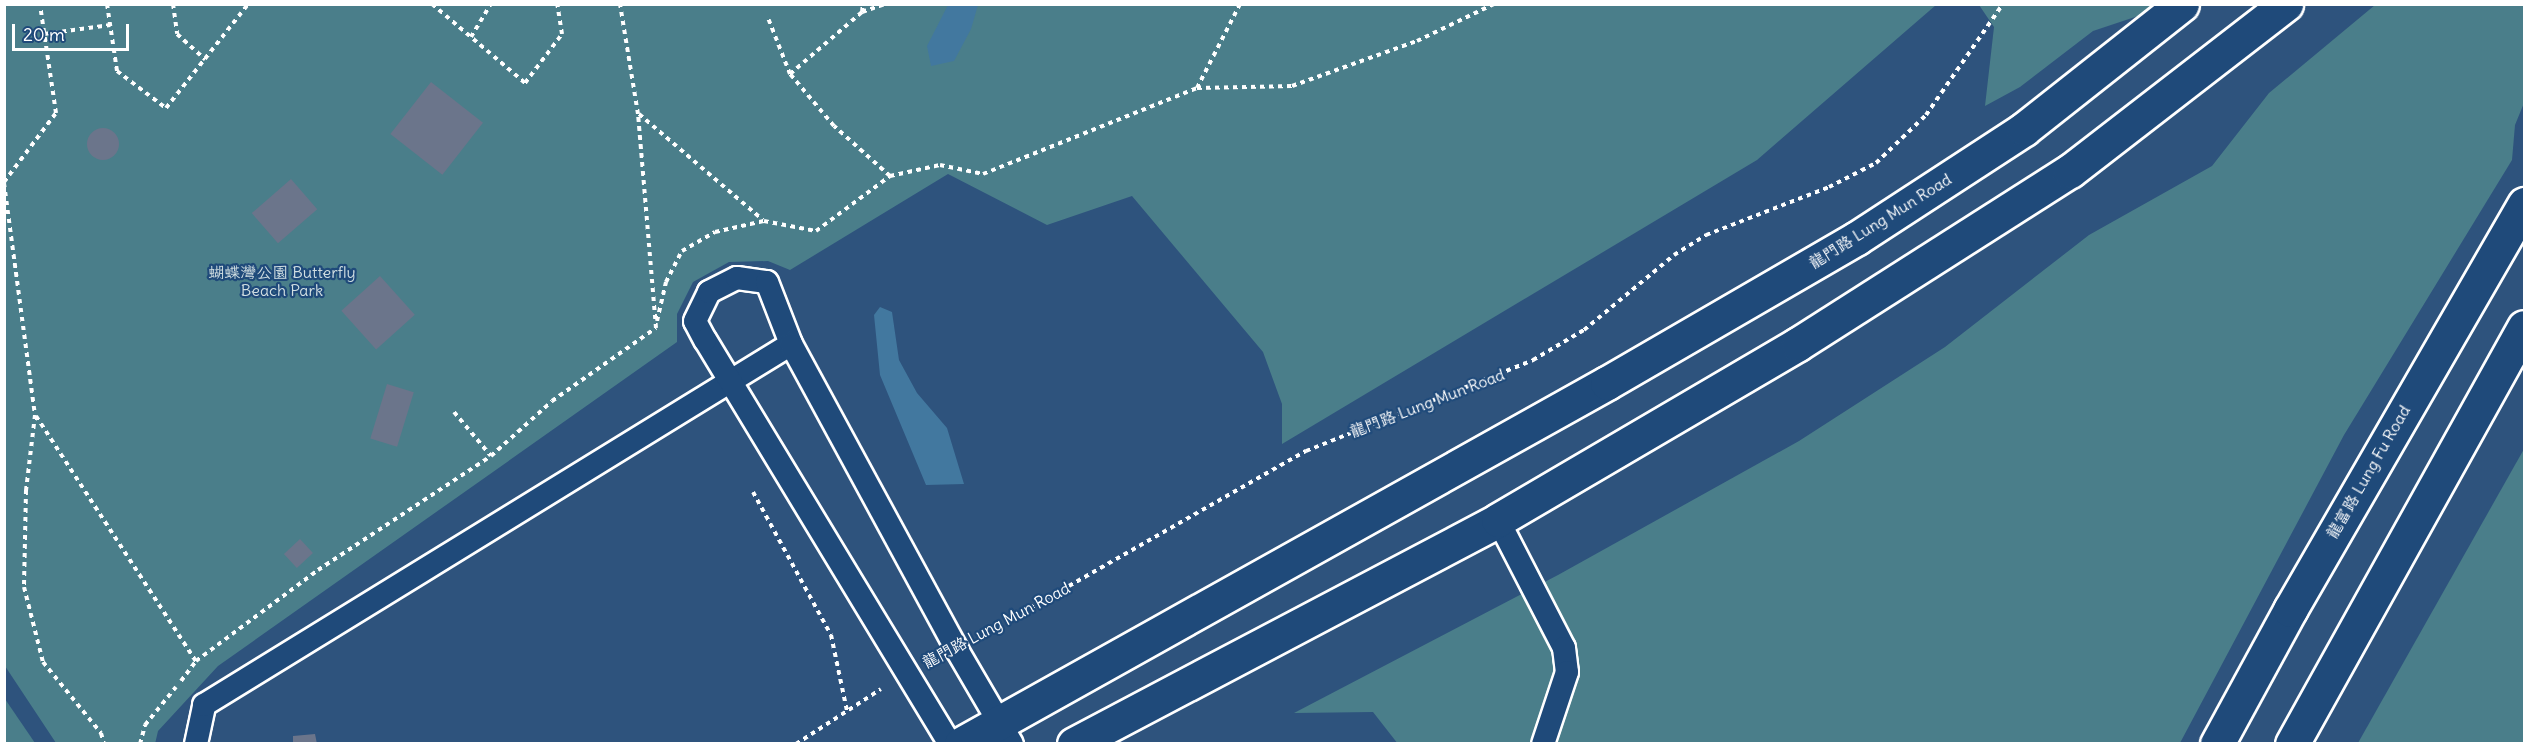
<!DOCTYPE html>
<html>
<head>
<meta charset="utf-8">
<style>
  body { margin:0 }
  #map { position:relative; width:2529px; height:748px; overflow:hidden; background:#2e537d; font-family:Delius,"LXGW WenKai TC",sans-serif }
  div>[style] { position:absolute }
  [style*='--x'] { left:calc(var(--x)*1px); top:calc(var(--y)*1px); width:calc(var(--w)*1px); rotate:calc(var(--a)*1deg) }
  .green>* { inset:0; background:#4a7e8a }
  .water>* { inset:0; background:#42789f }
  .building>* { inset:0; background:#6b758b; transform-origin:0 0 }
  .round { border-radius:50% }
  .path>* { height:4px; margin-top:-2px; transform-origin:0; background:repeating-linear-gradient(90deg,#fff 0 4.5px,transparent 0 9px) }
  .roads { filter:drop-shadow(2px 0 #fff) drop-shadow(-2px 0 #fff) drop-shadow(0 2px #fff) drop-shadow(0 -2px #fff) }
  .service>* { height:22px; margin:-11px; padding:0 11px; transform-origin:11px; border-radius:11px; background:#1f4a7a }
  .secondary>* { height:33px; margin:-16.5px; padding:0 16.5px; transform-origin:16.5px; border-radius:16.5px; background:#1f4a7a }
  .primary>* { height:33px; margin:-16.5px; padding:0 16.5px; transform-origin:16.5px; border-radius:16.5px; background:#1f4a7a }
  span { translate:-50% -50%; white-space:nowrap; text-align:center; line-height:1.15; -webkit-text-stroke:4.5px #1f4a7a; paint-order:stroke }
  .street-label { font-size:16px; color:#fff }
  .park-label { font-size:16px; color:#d2dfe2 }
  .frame { position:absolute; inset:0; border:6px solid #fff; pointer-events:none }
  .scale { position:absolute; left:12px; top:24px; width:117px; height:27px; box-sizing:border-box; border:3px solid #fff; border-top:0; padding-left:8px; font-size:18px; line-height:21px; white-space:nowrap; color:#fff; -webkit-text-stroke:4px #1f4a7a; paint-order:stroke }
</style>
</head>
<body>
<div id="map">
  <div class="green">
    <div style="clip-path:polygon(4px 5px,1936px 5px,1757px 160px,1282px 444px,1282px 404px,1263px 352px,1132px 196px,1047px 225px,948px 174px,790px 270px,768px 261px,729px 262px,693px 282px,677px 314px,677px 342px,218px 666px,158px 731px,155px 744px,56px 743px,5px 666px)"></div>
    <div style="clip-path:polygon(1979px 5px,2171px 5px,2093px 31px,2020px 87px,1985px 106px,1994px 27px)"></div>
    <div style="clip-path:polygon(2375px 5px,2524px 5px,2524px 103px,2515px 125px,2512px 160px,2344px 435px,2180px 743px,1398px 744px,1373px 712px,1294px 713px,1558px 575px,1799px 441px,1945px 347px,2089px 235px,2212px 166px,2269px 93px)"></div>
    <div style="clip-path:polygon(2524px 449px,2524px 743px,2358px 743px)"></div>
    <div style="clip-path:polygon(4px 699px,5px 699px,35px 743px,5px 743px)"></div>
  </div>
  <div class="water">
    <div style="clip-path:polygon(948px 5px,978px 5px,971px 29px,954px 61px,931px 66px,927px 46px)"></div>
    <div style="clip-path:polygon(880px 307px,892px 312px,899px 360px,917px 393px,947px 428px,964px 484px,926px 485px,880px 375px,874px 315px)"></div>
  </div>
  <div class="building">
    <div style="left:431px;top:82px;width:66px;height:66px;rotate:38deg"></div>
    <div class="round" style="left:87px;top:128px;width:32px;height:32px"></div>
    <div style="left:291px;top:179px;width:40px;height:52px;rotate:49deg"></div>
    <div style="left:380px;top:276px;width:52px;height:52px;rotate:48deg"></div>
    <div style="left:387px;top:384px;width:28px;height:57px;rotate:17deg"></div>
    <div style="left:300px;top:539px;width:19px;height:22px;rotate:47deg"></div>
    <div style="clip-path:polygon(315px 734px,317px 744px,293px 744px,293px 736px)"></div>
  </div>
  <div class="path">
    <div style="--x:107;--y:4;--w:68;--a:81.5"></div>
    <div style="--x:117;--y:71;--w:61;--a:37.1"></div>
    <div style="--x:166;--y:108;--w:132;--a:-51.7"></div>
    <div style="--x:173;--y:4;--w:30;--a:82"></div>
    <div style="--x:177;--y:34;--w:38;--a:42"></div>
    <div style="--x:285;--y:4;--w:2;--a:0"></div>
    <div style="--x:432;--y:4;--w:122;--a:40.3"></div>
    <div style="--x:525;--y:83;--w:61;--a:-52.9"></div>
    <div style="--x:562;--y:34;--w:30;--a:-99"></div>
    <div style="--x:862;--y:12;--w:8;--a:-83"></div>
    <div style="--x:44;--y:34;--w:67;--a:-7.8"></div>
    <div style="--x:471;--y:37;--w:39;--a:-59"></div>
    <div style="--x:790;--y:74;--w:95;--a:-40.7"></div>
    <div style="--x:862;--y:12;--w:24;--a:-19"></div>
    <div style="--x:1197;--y:88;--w:95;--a:-1.2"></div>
    <div style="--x:1292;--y:86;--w:133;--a:-19.8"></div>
    <div style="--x:1417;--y:41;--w:85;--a:-25.7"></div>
    <div style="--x:639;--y:114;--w:163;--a:40.5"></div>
    <div style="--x:890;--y:176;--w:51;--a:-12.4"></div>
    <div style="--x:940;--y:165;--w:44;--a:11.8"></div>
    <div style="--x:983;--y:174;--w:231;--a:-21.9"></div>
    <div style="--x:1197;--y:88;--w:94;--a:-62.9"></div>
    <div style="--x:4;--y:182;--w:86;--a:-53"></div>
    <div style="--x:56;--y:113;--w:110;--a:-98.4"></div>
    <div style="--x:4;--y:183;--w:234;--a:82.4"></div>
    <div style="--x:35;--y:415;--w:76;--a:96.8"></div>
    <div style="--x:26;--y:490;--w:97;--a:91.2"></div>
    <div style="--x:24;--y:587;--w:77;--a:75.8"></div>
    <div style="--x:43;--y:662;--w:92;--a:50.8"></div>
    <div style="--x:101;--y:733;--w:11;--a:75"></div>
    <div style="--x:657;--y:321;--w:40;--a:-77"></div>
    <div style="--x:666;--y:282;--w:35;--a:-63"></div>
    <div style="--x:682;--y:251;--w:38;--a:-30"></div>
    <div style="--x:715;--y:232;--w:50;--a:-12.7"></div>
    <div style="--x:764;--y:221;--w:53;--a:10.9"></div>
    <div style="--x:816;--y:231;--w:92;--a:-36.6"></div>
    <div style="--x:890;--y:176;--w:75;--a:-138.2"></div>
    <div style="--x:834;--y:126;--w:68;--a:-130.2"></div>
    <div style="--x:790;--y:74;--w:60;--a:-111.4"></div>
    <div style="--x:454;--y:412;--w:57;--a:49.9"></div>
    <div style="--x:36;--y:416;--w:293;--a:56.9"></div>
    <div style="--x:753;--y:492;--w:163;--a:61.4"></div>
    <div style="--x:831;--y:635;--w:78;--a:78.1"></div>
    <div style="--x:983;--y:635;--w:372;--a:-29.7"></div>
    <div style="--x:1306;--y:451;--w:245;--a:-21.8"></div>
    <div style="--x:1533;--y:360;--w:59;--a:-30.5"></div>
    <div style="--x:1584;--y:330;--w:117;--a:-39.8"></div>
    <div style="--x:1674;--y:255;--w:38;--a:-32"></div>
    <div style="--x:1706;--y:235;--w:132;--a:-21.3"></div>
    <div style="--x:1829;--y:187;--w:53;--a:-27.1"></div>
    <div style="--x:1876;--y:163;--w:69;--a:-43.8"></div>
    <div style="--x:1926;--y:115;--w:135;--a:-55.3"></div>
    <div style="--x:181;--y:681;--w:25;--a:-53"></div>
    <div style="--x:196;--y:661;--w:152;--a:-36.7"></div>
    <div style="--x:318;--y:570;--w:207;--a:-33.4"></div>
    <div style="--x:491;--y:456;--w:82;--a:-42"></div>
    <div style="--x:552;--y:401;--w:127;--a:-35.1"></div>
    <div style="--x:656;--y:328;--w:215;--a:-94.8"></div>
    <div style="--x:638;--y:114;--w:111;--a:-99.3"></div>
    <div style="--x:140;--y:744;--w:20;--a:-75"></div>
    <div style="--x:145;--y:725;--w:49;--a:-50.8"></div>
    <div style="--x:796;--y:744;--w:101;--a:-32.9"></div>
  </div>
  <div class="roads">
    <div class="service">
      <div style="--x:1498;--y:520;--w:144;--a:62.7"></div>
      <div style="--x:1564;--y:648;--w:24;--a:83"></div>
      <div style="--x:1567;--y:672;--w:76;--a:108.4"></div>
      <div style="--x:196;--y:744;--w:40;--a:-78"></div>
      <div style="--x:204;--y:705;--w:689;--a:-31.59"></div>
      <div style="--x:950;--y:744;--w:472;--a:-121.2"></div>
      <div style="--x:705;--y:340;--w:21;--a:-118"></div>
      <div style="--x:695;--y:321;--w:32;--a:-64"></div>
      <div style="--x:709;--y:292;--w:31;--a:-27"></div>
      <div style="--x:737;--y:278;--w:30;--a:8"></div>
      <div style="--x:767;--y:282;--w:66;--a:68.8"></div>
      <div style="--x:791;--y:344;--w:348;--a:61.5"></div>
      <div style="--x:957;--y:650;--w:109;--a:59.7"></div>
    </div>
    <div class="secondary">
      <div style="--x:961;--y:744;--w:740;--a:-29.2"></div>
      <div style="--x:1607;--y:383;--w:289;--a:-30.1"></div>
      <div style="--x:1857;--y:238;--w:199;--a:-33.1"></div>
      <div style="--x:2024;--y:129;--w:201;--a:-38.3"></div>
      <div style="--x:1074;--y:744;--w:480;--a:-27.8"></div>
      <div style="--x:1498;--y:520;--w:348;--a:-30.4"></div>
      <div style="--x:1798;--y:344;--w:322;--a:-32.5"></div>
      <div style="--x:2070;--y:171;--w:273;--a:-37.7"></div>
    </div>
    <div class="primary">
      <div style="--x:2217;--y:744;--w:153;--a:-61.4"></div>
      <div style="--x:2290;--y:610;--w:469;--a:-60"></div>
      <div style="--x:2292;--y:744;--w:477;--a:-60.9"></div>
    </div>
  </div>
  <div class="street-label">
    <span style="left:1880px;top:221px;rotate:-32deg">龍門路 Lung Mun Road</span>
    <span style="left:1427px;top:403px;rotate:-21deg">龍門路 Lung Mun Road</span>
    <span style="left:2368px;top:472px;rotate:-60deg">龍富路 Lung Fu Road</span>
    <span style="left:996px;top:625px;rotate:-28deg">龍門路 Lung Mun Road</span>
  </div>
  <div class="park-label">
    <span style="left:282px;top:281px">蝴蝶灣公園 Butterfly<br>Beach Park</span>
  </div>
  <div class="frame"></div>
  <div class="scale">20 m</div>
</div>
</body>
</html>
